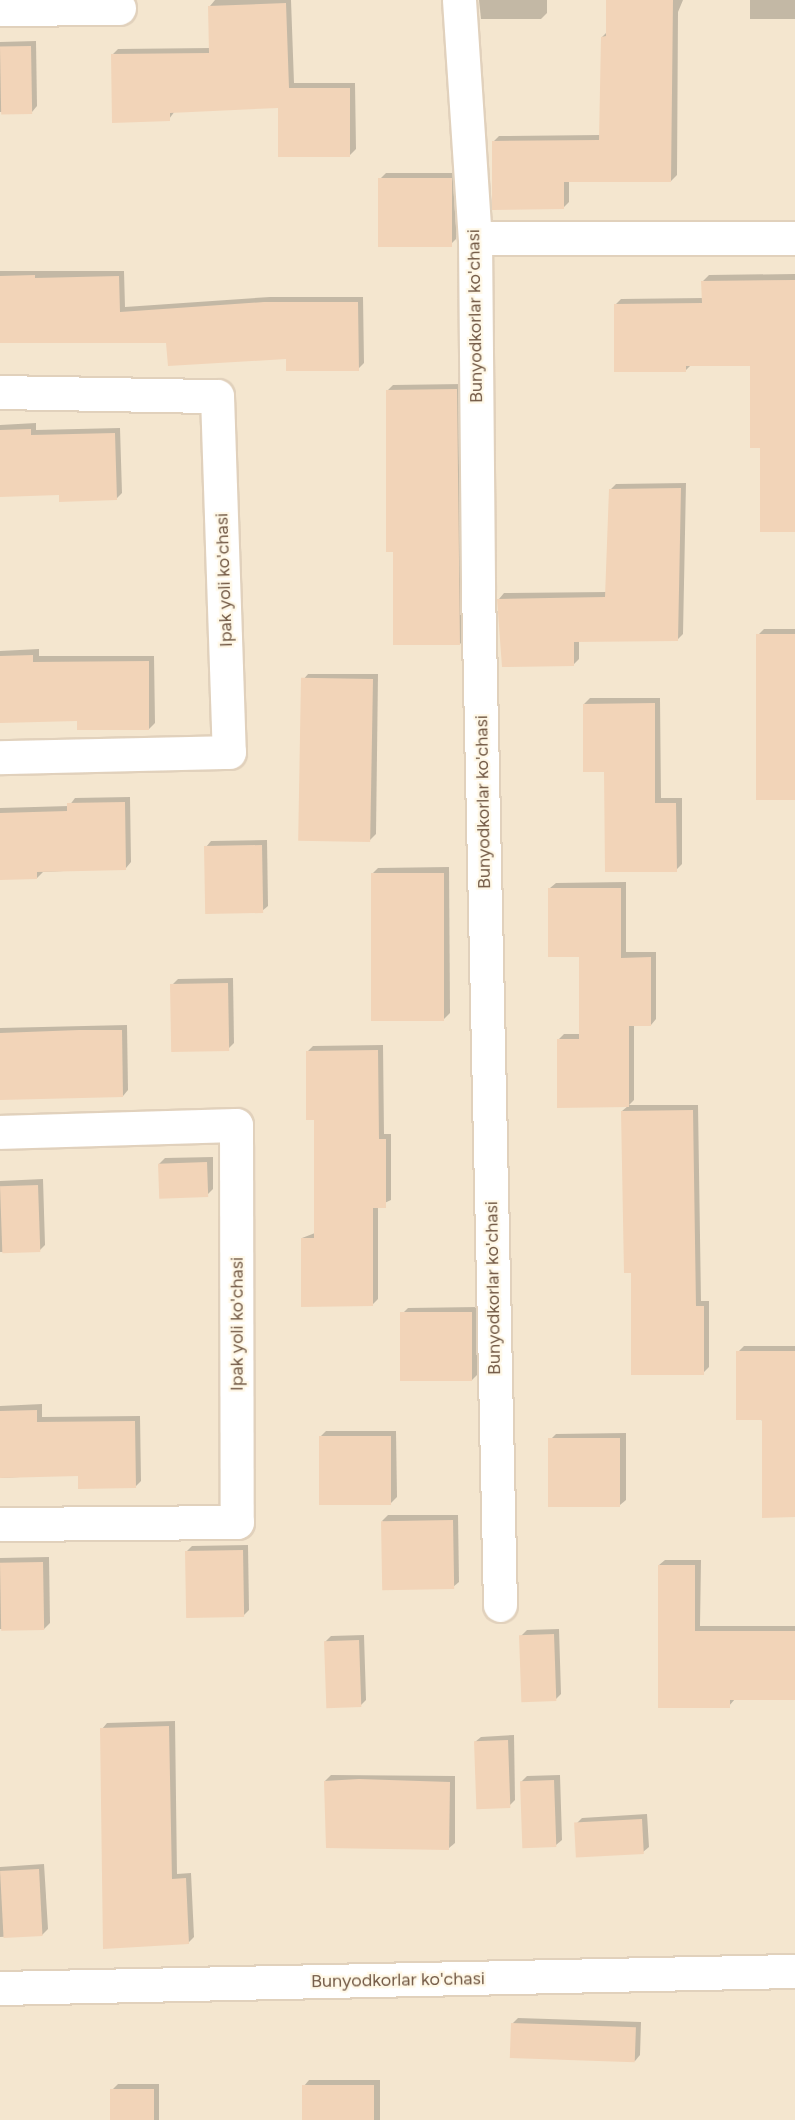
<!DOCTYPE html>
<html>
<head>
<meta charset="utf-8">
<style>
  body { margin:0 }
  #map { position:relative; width:795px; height:2120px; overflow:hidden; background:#fcf4e1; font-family:Figtree,sans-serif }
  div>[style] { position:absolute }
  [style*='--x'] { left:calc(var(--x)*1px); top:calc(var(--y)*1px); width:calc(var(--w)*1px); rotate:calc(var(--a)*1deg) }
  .residential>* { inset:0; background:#f4e6cf; transform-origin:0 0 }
  .shadow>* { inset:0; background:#0003; transform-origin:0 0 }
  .building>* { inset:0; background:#f2d4b8; transform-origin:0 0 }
  .roads { filter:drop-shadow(2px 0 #e1d1bc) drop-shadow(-2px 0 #e1d1bc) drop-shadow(0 2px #e1d1bc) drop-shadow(0 -2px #e1d1bc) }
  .minor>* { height:33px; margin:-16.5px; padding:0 16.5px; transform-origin:16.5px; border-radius:16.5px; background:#fff }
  span { translate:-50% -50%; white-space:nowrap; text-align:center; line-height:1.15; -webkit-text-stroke:4.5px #fff8e7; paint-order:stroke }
  .street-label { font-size:18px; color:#745b47 }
</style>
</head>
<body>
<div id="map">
  <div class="residential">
    <div style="left:0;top:0;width:795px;height:2120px"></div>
  </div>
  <div class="shadow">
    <div style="clip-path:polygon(215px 0,291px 0,294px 83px,355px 83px,356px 149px,350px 155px,279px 107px,175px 111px,169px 119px,112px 55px,118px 49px,211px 48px,210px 6px)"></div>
    <div style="clip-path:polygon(479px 0,547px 0,547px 13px,541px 19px,481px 19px)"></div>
    <div style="clip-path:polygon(607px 0,683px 0,678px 12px,677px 175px,671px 181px,569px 181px,569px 202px,563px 208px,493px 142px,499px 136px,600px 135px,602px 37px,607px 32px)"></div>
    <div style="left:750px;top:0;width:45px;height:19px"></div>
    <div style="clip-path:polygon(36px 41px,37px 106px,32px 112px,0 112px,0 42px)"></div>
    <div style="clip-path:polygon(386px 173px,457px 173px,456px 239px,450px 245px,380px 179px)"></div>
    <div style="clip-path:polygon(0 271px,124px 271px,125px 307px,270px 297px,363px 297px,364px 363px,358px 369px,168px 341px,0 342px)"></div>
    <div style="clip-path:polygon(795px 274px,795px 530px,761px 446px,751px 364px,691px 365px,685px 371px,615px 305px,621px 299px,703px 298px,703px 281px,709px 275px)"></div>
    <div style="clip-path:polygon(463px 384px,466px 638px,460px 644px,395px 550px,387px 391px,393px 385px)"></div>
    <div style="clip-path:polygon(36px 423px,36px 430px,120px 428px,122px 493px,116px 499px,60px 494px,0 495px,0 425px)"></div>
    <div style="clip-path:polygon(686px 483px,683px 634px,677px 640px,579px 640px,579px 659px,573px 665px,499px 599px,504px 593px,607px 592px,610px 490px,616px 484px)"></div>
    <div style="clip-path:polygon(764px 629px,795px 629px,795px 798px,758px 635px)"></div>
    <div style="clip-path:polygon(39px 649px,39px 656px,154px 656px,155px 723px,149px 729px,79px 719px,0 721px,0 651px)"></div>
    <div style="clip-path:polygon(308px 674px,378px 674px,376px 834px,370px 840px,303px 680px)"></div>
    <div style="clip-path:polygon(590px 698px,660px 698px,661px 798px,682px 798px,682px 864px,676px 870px,606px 771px,584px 704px)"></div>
    <div style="clip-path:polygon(130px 797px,131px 862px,126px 868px,43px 872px,37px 878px,0 879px,0 808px,69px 806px,75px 798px)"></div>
    <div style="clip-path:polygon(267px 840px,268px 906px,262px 911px,206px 847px,211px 841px)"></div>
    <div style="clip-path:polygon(449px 867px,450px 1013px,444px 1019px,372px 874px,378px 868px)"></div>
    <div style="clip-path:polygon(626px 882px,626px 952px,656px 952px,656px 1019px,651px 1025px,634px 1025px,634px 1100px,629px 1105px,698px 1105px,701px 1301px,709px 1301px,709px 1367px,703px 1373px,633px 1271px,622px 1111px,628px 1106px,558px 1040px,564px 1034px,580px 1034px,580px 955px,550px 888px,556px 883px)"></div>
    <div style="clip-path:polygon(233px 978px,234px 1043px,228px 1049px,172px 985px,178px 979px)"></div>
    <div style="clip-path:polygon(127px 1025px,128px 1090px,123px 1096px,0 1099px,0 1028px)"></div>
    <div style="clip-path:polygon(383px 1045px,384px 1134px,391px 1134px,391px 1200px,378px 1206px,378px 1299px,372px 1305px,302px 1238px,315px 1233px,315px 1118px,307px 1052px,313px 1046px)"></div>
    <div style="clip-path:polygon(213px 1157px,213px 1189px,207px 1195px,159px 1164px,165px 1158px)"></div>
    <div style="clip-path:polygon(43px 1179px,45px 1245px,39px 1251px,0 1252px,0 1181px)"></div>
    <div style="clip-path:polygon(478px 1307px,478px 1374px,472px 1380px,402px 1314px,408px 1308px)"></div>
    <div style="clip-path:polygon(744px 1346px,795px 1346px,795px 1516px,738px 1352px)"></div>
    <div style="clip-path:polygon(42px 1404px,42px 1417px,140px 1416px,141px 1481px,135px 1487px,80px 1474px,0 1478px,0 1406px)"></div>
    <div style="clip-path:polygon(326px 1431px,396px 1431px,397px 1497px,391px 1503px,320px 1437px)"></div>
    <div style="clip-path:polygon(626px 1433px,626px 1500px,620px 1505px,550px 1440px,556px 1434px)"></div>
    <div style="clip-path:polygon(388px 1515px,458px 1515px,459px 1582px,453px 1587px,382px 1521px)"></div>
    <div style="clip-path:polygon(248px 1545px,249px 1610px,243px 1616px,186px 1552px,192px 1546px)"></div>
    <div style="clip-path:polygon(49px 1557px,50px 1623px,44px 1629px,0 1629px,0 1558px)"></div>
    <div style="clip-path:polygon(665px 1560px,701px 1560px,700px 1626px,795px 1626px,795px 1698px,735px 1699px,729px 1706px,659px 1565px)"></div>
    <div style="clip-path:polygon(559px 1629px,561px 1694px,555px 1700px,521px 1636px,527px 1630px)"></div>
    <div style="clip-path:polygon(364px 1635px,366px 1700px,360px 1706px,325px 1642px,331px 1636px)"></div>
    <div style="clip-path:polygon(175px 1721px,177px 1874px,191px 1873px,194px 1937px,188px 1943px,105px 1948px,102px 1729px,107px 1723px)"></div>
    <div style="clip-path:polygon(514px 1735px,515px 1800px,509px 1806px,475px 1742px,481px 1737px)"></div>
    <div style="clip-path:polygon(331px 1775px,455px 1776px,455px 1843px,449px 1848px,325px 1781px)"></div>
    <div style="clip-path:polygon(560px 1775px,562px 1840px,556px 1845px,521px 1782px,527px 1776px)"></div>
    <div style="clip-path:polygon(647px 1814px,649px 1847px,643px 1852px,576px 1824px,582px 1818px)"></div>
    <div style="clip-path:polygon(44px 1864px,48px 1929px,42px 1935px,0 1937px,0 1867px)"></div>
    <div style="clip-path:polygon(518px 2018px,641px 2022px,640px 2055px,635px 2061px,512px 2024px)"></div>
    <div style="clip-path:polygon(309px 2080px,380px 2080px,380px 2120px,304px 2120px,304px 2086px)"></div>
    <div style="clip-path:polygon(118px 2084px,159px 2084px,159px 2120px,113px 2120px,112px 2090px)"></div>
  </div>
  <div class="building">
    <div style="clip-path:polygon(606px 0,673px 0,671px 182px,564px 182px,564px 209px,492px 210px,492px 141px,599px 140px,601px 37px,606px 36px)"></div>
    <div style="clip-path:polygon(286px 3px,289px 88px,350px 88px,350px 157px,278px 157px,278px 108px,170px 113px,170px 121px,112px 123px,111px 54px,209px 53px,208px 6px)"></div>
    <div style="left:31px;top:46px;width:68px;height:31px;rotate:89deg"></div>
    <div style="left:378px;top:178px;width:74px;height:69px"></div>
    <div style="clip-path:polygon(35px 275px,35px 278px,119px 276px,120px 312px,264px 302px,358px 302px,359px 371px,286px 371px,286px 359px,168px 366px,166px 343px,0 343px,0 276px)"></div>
    <div style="clip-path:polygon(795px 280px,795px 532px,760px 532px,760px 448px,750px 448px,750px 366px,686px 366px,686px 372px,614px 372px,614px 304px,702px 303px,701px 281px)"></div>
    <div style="clip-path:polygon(457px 389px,460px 645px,393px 645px,393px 552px,386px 552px,386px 390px)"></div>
    <div style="clip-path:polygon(31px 429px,31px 435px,115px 433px,117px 500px,59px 502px,59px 495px,0 497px,0 430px)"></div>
    <div style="clip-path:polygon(681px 488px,678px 641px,574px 642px,574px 666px,502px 667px,497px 599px,605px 597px,609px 489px)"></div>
    <div style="left:756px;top:634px;width:39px;height:166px"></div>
    <div style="clip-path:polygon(33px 655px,33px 662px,149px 661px,149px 730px,77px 730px,77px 721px,0 723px,0 656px)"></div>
    <div style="left:373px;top:679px;width:163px;height:72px;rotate:91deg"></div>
    <div style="clip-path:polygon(655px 703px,655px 803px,676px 803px,677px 872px,605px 872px,604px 772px,583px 772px,583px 704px)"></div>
    <div style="clip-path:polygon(125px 802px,126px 870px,37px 872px,37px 879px,0 880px,0 813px,67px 811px,67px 803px)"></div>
    <div style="left:262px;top:845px;width:68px;height:58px;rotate:89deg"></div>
    <div style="left:371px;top:873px;width:73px;height:148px"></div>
    <div style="clip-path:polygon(548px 888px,621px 888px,621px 958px,651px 957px,651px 1026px,629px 1026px,629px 1107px,557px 1108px,557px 1039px,579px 1039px,579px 957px,548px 957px)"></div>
    <div style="left:228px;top:983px;width:68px;height:58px;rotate:89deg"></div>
    <div style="clip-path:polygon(79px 1030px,122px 1030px,123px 1097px,0 1100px,0 1033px)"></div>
    <div style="clip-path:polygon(378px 1050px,379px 1139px,386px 1139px,386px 1208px,373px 1208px,373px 1306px,301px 1307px,301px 1238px,314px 1238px,314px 1120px,306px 1120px,306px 1051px)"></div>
    <div style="clip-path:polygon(693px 1110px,696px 1306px,704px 1306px,704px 1375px,631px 1375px,631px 1273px,624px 1273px,621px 1111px)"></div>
    <div style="left:207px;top:1162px;width:35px;height:49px;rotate:88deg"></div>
    <div style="left:38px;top:1185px;width:67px;height:38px;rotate:88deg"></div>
    <div style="left:472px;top:1312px;width:69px;height:72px;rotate:90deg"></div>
    <div style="clip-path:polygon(736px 1351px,795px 1351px,795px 1517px,762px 1518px,762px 1420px,736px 1420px)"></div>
    <div style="clip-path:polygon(37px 1410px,37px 1422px,135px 1421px,136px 1488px,78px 1489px,78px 1476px,0 1478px,0 1411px)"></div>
    <div style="left:319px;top:1436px;width:72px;height:69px"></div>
    <div style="left:620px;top:1438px;width:69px;height:72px;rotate:90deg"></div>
    <div style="left:453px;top:1520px;width:69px;height:72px;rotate:89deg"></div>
    <div style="left:243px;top:1550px;width:67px;height:58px;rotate:89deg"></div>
    <div style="left:43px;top:1562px;width:68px;height:43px;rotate:89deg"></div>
    <div style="clip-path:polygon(658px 1565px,695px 1565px,695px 1631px,795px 1631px,795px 1700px,730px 1700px,730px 1708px,658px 1708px)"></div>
    <div style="left:554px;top:1634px;width:67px;height:35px;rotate:88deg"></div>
    <div style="left:359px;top:1640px;width:67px;height:35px;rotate:88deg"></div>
    <div style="clip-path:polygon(169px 1726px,172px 1879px,186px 1878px,189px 1944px,103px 1949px,100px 1728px)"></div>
    <div style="left:508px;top:1740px;width:68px;height:34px;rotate:88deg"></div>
    <div style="clip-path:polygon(359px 1779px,450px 1782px,449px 1850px,326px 1848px,324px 1781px)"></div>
    <div style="left:554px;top:1780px;width:67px;height:34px;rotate:88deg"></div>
    <div style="left:642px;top:1819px;width:35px;height:68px;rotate:87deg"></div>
    <div style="left:39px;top:1869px;width:67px;height:39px;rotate:87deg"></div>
    <div style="left:511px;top:2023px;width:125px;height:35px;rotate:2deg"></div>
    <div style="left:302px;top:2085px;width:72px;height:35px"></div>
    <div style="left:154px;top:2089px;width:31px;height:44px;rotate:90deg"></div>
  </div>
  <div class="roads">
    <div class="minor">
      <div style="--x:459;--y:0;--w:239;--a:86.2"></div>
      <div style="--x:475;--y:238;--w:351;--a:89.5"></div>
      <div style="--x:478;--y:589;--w:1016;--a:88.76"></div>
      <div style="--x:0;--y:9;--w:119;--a:-0.5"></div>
      <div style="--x:475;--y:238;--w:320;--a:0"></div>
      <div style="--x:0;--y:392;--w:217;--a:1.1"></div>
      <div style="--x:217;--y:396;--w:356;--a:88.1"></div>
      <div style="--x:229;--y:752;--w:229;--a:178.7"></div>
      <div style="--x:0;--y:1132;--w:236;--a:-1.7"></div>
      <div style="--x:236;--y:1125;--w:397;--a:89.9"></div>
      <div style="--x:237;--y:1522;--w:237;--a:179.5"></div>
      <div style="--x:0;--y:1988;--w:795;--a:-1.23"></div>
    </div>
  </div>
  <div class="street-label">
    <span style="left:475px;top:316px;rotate:-91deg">Bunyodkorlar ko'chasi</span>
    <span style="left:224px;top:580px;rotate:-92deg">Ipak yoli ko'chasi</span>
    <span style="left:483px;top:802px;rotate:-91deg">Bunyodkorlar ko'chasi</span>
    <span style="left:493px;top:1288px;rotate:-91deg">Bunyodkorlar ko'chasi</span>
    <span style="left:237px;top:1324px;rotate:-90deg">Ipak yoli ko'chasi</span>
    <span style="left:398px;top:1980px;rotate:-1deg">Bunyodkorlar ko'chasi</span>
  </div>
</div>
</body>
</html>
